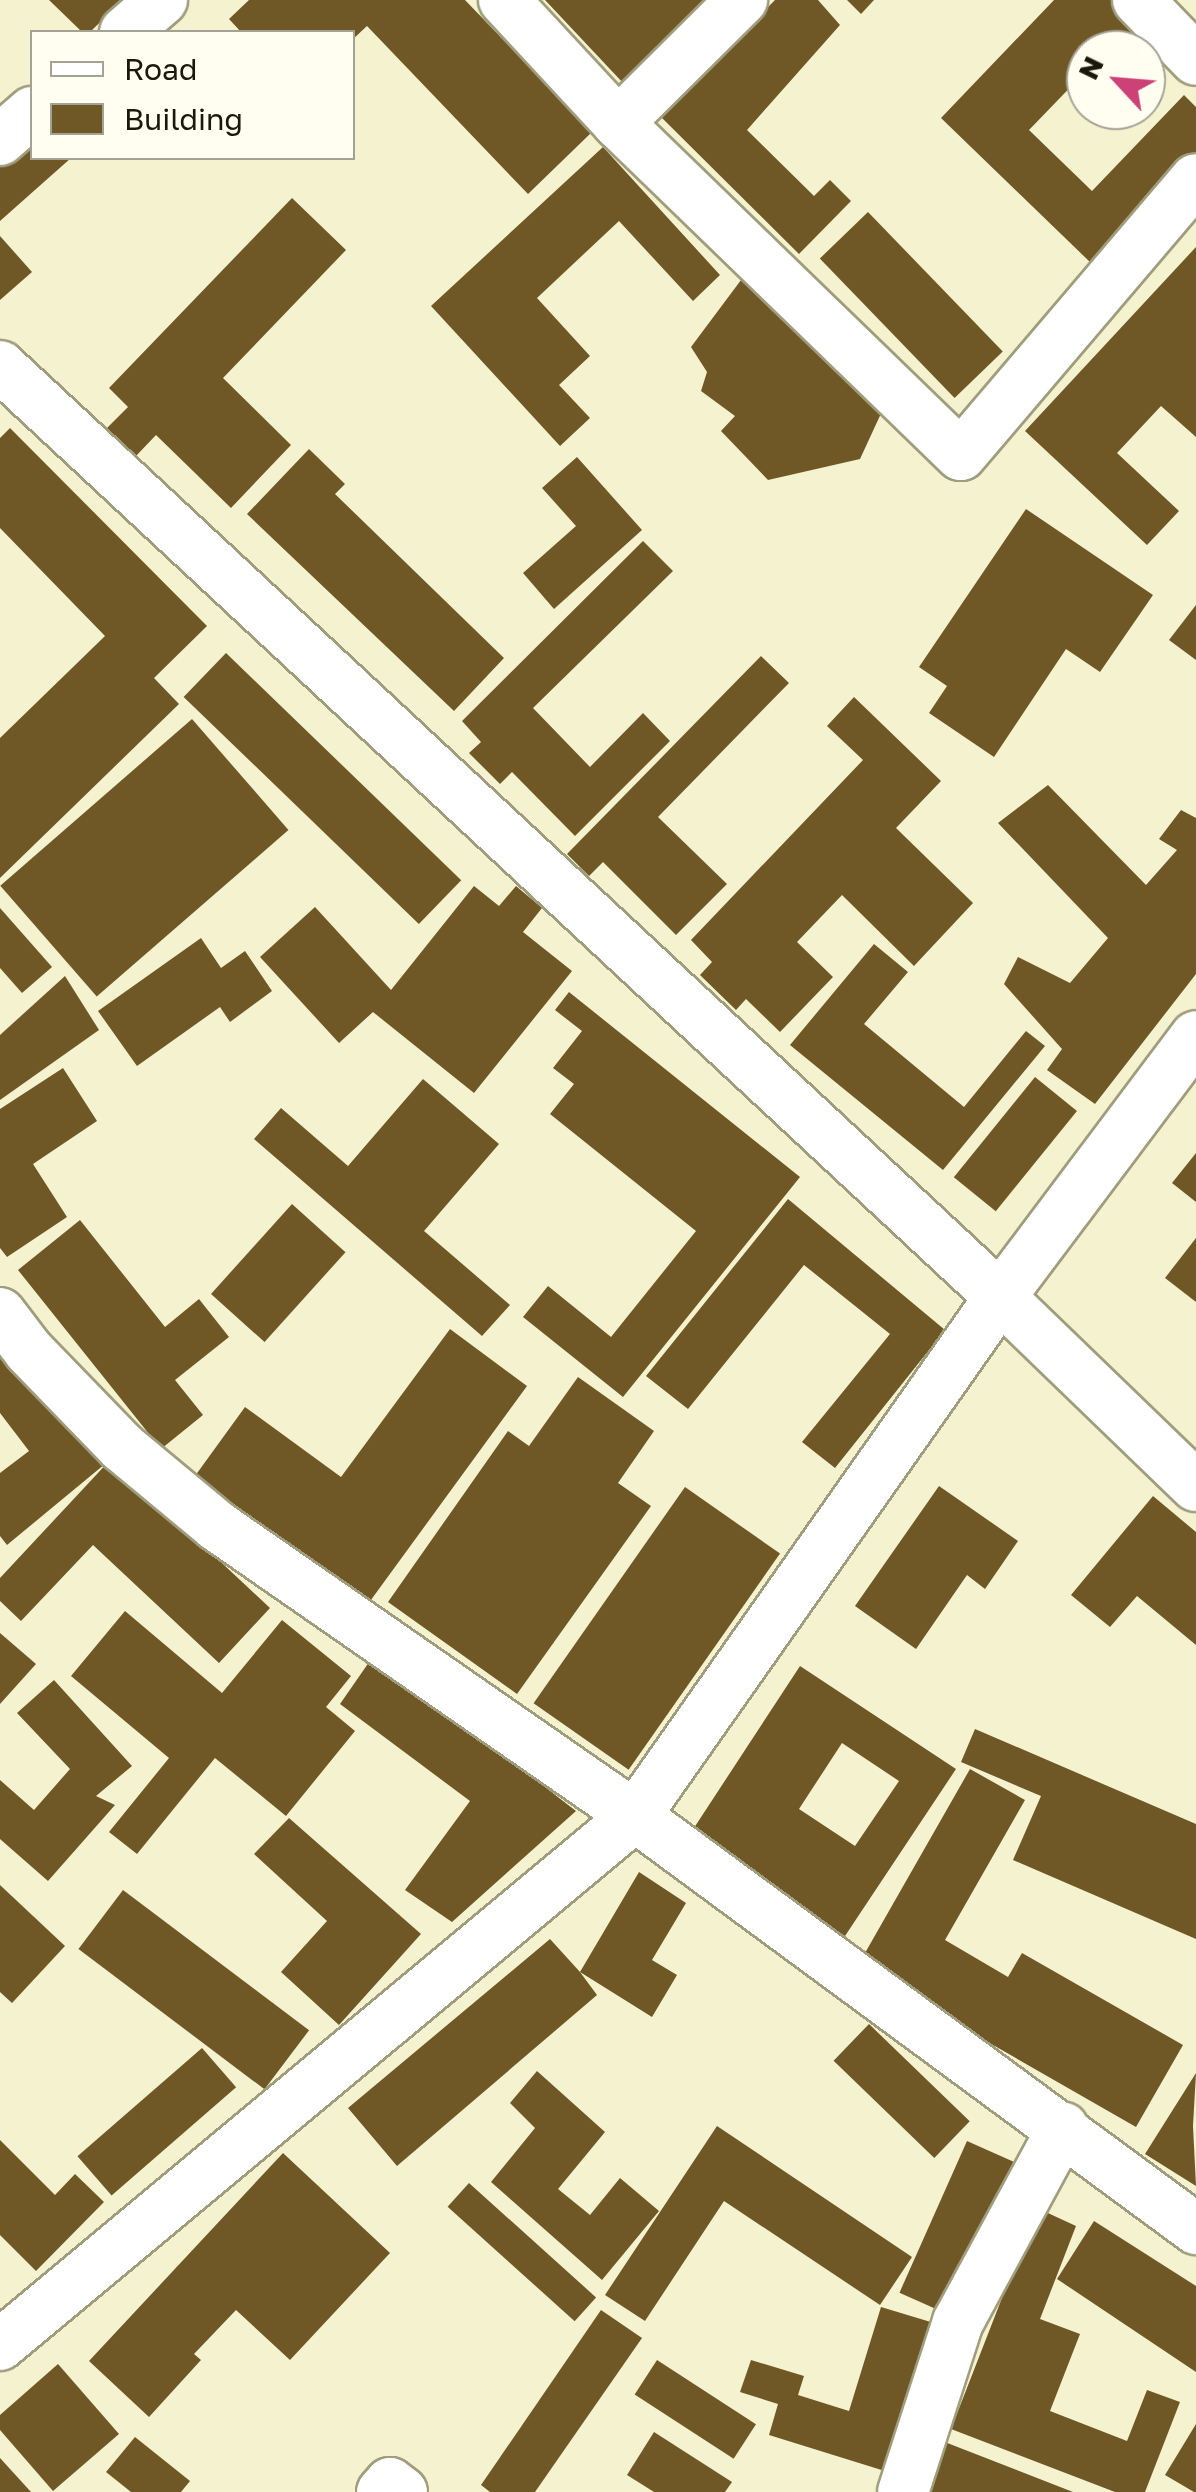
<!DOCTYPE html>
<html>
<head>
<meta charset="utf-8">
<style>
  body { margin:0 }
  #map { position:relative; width:1196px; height:2492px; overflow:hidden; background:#f4f2cf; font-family:"Golos Text",sans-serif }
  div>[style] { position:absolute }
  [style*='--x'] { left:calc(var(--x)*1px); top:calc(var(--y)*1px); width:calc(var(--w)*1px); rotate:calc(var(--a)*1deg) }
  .building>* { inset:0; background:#705826; transform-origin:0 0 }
  .roads { filter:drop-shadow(2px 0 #9f9d7d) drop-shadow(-2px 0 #9f9d7d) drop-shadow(0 2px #9f9d7d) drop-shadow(0 -2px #9f9d7d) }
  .minor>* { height:50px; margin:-25px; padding:0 25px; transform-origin:25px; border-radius:25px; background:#fff }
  span { translate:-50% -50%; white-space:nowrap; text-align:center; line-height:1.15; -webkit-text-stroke:10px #fffef0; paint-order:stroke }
  .legend { position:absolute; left:30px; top:30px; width:325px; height:130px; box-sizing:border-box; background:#fffef0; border:2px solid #a3a294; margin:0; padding:12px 18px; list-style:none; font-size:30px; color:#19180b }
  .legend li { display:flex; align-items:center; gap:20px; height:50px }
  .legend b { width:50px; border:2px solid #a3a294 }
  .north { position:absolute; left:1066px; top:30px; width:100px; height:100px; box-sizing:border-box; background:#fffef0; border:2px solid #a3a294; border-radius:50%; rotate:296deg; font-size:28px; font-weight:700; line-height:40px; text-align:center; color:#19180b }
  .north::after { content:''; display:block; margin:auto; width:35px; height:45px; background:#cc4176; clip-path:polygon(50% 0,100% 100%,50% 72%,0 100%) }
</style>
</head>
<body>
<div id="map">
  <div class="building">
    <div style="clip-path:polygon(49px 0,123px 0,90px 32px,82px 32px)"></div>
    <div style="clip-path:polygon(249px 0,465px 0,592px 132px,528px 194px,367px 26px,352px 40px,352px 32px,241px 32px,229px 19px)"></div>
    <div style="clip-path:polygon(545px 0,713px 0,624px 84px)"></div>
    <div style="clip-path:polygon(775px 0,818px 0,840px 25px,747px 130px,814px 196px,830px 180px,851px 201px,799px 254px,660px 116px)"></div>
    <div style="clip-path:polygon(847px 0,874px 0,861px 14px)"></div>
    <div style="clip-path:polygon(1054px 0,1118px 0,1155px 36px,1141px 50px,1086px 50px,1086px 71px,1029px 130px,1092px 191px,1184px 95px,1196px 107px,1196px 154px,1091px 263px,941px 118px)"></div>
    <div style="clip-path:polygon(32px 128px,32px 158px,71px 158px,0 221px,0 157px)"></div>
    <div style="clip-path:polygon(603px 147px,720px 275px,693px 301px,619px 221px,537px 298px,590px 356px,559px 385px,590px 418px,560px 446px,431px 306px)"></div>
    <div style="clip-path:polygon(292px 198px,346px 250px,223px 378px,291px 445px,231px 508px,156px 435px,136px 456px,107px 428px,128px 407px,109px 388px)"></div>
    <div style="left:868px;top:212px;width:194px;height:67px;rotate:46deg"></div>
    <div style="clip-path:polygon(0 236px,32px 272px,0 300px)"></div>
    <div style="clip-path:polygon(1196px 247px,1196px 437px,1161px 406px,1117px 453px,1179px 511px,1147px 545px,1025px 431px)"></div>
    <div style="clip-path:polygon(744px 276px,884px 407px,860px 459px,768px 480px,721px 431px,735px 416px,701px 391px,707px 372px,691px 347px)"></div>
    <div style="clip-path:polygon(10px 428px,207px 626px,154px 678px,179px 704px,0 878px,0 738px,105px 636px,0 528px,0 438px)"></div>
    <div style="clip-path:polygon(309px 449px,345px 484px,335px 494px,504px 658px,454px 711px,247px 514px)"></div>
    <div style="clip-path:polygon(577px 457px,642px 530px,554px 609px,523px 573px,576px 526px,542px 488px)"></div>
    <div style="clip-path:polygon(1026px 509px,1153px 595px,1100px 672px,1066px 649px,994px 757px,929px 713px,947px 686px,919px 667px)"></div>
    <div style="clip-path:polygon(643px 541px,673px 571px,533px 708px,590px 767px,643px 713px,670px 741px,575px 836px,512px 772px,500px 784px,469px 753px,481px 742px,462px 721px)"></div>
    <div style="clip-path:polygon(1196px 605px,1196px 660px,1169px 640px)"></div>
    <div style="left:226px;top:653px;width:327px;height:61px;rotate:44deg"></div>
    <div style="clip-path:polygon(761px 656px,789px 683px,658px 817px,727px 884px,676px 935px,603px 862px,589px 876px,567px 854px)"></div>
    <div style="clip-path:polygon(854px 697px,941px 781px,896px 828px,973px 903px,914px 966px,842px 895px,797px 942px,833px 977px,780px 1032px,746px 999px,736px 1010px,700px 975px,712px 962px,691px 940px,863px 760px,827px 726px)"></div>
    <div style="left:192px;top:719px;width:147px;height:254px;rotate:49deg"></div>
    <div style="clip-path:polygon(1048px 785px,1146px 885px,1177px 850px,1159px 839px,1181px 810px,1196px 818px,1196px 974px,1095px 1104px,1047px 1070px,1062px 1049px,1004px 984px,1018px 957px,1070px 983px,1108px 938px,998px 823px)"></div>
    <div style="clip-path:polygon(474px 886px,499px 906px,516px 886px,542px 908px,523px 932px,572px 971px,474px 1093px,373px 1012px,339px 1043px,260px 957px,315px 907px,391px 990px)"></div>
    <div style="clip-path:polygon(0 908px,52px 967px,22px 993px,0 968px)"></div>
    <div style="clip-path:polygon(201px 938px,221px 968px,245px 951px,272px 991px,230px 1022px,220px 1007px,137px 1066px,98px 1011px)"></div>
    <div style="clip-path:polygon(874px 944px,908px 972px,864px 1024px,964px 1107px,1026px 1031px,1045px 1046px,943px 1170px,790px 1045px)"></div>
    <div style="clip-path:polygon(65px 976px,99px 1030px,0 1100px,0 1035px)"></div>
    <div style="clip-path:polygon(569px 992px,800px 1177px,623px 1397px,523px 1317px,548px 1286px,611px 1337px,696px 1231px,550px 1114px,574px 1084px,553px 1068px,582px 1031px,555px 1010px)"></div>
    <div style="clip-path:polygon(63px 1068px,97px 1121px,33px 1164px,67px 1217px,7px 1257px,0 1248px,0 1109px)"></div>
    <div style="left:1035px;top:1077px;width:54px;height:129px;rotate:39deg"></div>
    <div style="clip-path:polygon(423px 1079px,499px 1144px,424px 1231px,510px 1305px,482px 1336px,254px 1139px,281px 1108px,348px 1166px)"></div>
    <div style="clip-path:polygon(1196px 1153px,1196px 1202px,1172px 1183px)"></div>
    <div style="clip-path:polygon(788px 1199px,945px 1330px,835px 1468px,802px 1442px,890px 1334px,804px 1265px,688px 1409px,646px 1376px)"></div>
    <div style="left:292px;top:1204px;width:72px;height:121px;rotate:42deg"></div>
    <div style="clip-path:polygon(80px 1220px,165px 1327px,199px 1299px,229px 1337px,175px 1380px,203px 1415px,161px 1449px,18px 1270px)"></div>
    <div style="clip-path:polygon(1196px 1238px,1196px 1302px,1165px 1278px)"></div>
    <div style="clip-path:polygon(0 1321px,111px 1459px,7px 1545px,0 1536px,0 1473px,29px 1451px,0 1413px)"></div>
    <div style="clip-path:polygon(450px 1329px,527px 1386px,368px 1604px,195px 1476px,245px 1407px,341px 1477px)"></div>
    <div style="clip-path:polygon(578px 1377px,654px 1431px,618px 1483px,651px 1506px,517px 1694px,388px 1602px,508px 1431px,529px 1446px)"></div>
    <div style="clip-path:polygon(111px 1459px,270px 1608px,219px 1663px,93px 1545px,21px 1621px,0 1601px,0 1578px)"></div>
    <div style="clip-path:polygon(939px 1486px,1018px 1541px,985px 1589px,967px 1575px,916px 1649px,855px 1606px)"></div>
    <div style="left:685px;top:1487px;width:116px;height:264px;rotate:35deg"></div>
    <div style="clip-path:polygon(1153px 1496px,1196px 1532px,1196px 1645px,1137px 1596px,1110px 1627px,1071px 1595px)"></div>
    <div style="clip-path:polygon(125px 1611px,222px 1693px,282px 1620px,351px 1676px,326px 1707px,355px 1731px,286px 1816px,215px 1758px,137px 1854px,109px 1832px,169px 1758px,71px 1676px)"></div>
    <div style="clip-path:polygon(0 1633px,36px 1664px,0 1704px)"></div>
    <div style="clip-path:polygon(374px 1655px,576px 1811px,452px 1922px,405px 1890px,470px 1801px,340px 1704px)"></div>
    <div style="clip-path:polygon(evenodd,800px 1666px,956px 1769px,845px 1936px,690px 1834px,800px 1666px,842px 1743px,899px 1781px,855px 1846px,799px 1809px,842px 1743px)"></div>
    <div style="clip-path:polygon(54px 1680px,132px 1766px,96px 1796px,115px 1805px,48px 1881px,0 1839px,0 1780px,34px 1810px,70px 1769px,17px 1713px)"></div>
    <div style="clip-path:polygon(975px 1729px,1196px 1824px,1196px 1939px,1013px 1860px,1041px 1796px,961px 1762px)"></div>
    <div style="clip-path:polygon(970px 1769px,1025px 1800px,945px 1940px,1008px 1977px,1022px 1953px,1183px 2045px,1136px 2127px,857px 1967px)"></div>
    <div style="clip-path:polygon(289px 1818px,421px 1934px,339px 2025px,281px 1972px,327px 1921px,254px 1854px)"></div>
    <div style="clip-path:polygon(639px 1872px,686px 1903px,652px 1960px,677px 1975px,652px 2017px,580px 1972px,597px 1995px,397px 2166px,348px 2108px,550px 1939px,580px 1972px)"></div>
    <div style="clip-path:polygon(0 1885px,65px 1946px,12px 2003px,0 1992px)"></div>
    <div style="left:123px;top:1890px;width:233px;height:74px;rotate:37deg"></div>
    <div style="left:869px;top:2024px;width:140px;height:51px;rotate:44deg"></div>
    <div style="left:202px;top:2048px;width:52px;height:165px;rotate:49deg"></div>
    <div style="clip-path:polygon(537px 2071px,605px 2132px,558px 2189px,590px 2215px,620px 2178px,659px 2211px,602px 2280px,491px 2182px,535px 2128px,510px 2103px)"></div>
    <div style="clip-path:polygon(1196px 2073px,1193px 2126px,1196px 2186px,1145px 2154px)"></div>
    <div style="clip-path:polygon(717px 2126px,912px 2257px,880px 2305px,724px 2201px,645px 2321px,605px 2295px)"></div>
    <div style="clip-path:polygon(0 2140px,55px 2195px,75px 2174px,104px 2202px,36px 2271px,0 2235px)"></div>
    <div style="left:967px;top:2141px;width:51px;height:166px;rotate:24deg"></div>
    <div style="clip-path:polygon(283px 2153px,390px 2253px,290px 2360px,236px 2310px,194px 2354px,201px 2360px,149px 2417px,89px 2361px)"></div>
    <div style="left:469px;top:2183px;width:171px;height:32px;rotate:42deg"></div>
    <div style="clip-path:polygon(1037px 2208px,1076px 2226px,1040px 2319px,1080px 2334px,1050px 2411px,1127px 2441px,1147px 2390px,1180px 2402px,1145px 2492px,1115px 2492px,951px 2429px)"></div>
    <div style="clip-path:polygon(1094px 2221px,1196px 2286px,1196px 2372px,1057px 2279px)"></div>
    <div style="clip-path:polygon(881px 2307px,934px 2323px,888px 2472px,769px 2435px,778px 2404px,740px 2392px,751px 2360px,804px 2376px,798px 2395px,849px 2411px)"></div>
    <div style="clip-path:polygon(601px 2310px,642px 2338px,535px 2492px,490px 2492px,481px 2485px)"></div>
    <div style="left:657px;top:2360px;width:118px;height:41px;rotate:33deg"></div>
    <div style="clip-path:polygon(58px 2364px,119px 2434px,53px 2491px,0 2430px,0 2415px)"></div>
    <div style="clip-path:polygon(1196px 2424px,1196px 2492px,1194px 2492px,1165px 2475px)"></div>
    <div style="clip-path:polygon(654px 2432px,732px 2482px,725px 2492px,654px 2492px,627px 2475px)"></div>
    <div style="clip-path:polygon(135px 2437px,190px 2481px,181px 2492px,131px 2492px,106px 2472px)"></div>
    <div style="clip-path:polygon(937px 2439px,1073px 2492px,920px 2492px)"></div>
    <div style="clip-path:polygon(0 2458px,31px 2492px,0 2492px)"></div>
  </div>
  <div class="roads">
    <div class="minor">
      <div style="--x:504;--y:0;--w:168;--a:47.2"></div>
      <div style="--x:618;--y:123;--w:477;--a:44.1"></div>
      <div style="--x:961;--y:455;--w:362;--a:-49.6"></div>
      <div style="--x:1138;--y:0;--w:83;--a:46"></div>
      <div style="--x:125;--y:32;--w:49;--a:-40.9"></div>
      <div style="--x:618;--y:123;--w:175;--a:-44.8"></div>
      <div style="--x:0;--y:140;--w:43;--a:-41.2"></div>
      <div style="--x:0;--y:366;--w:1366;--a:42.95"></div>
      <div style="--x:1000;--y:1297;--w:272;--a:44"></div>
      <div style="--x:0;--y:1313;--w:48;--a:52.7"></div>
      <div style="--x:29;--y:1351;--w:134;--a:45.9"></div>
      <div style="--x:122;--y:1447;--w:124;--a:39.7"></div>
      <div style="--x:217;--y:1526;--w:509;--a:34.75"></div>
      <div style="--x:635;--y:1816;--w:697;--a:36.36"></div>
      <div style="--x:0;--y:2345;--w:826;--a:-39.8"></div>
      <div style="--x:635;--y:1816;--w:634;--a:-54.88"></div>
      <div style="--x:1000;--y:1297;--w:326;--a:-53.1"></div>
      <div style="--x:382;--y:2492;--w:12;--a:-48"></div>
      <div style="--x:390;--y:2483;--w:15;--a:37"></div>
      <div style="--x:903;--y:2492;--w:179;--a:-72.1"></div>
      <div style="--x:958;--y:2322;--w:221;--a:-61.6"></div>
    </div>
  </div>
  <ul class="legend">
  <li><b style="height:12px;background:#fff"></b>Road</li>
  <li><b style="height:28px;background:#705826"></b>Building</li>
  </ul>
  <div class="north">N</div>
</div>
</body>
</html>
